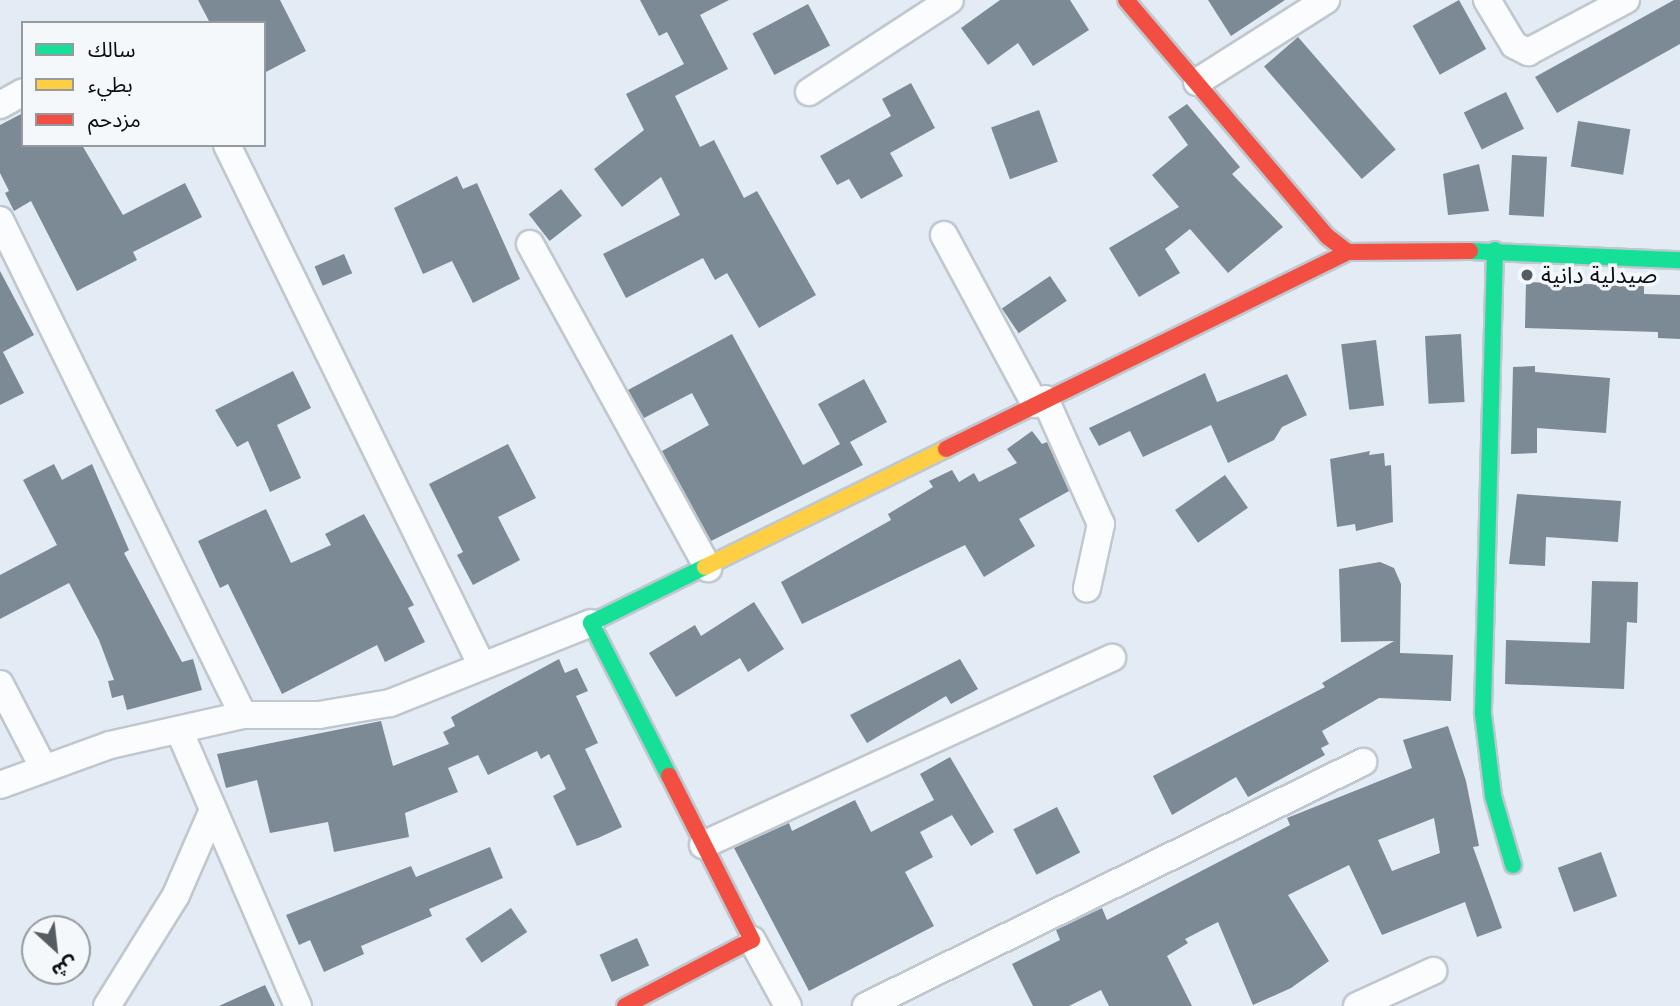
<!DOCTYPE html>
<html>
<head>
<meta charset="utf-8">
<style>
  body { margin:0 }
  #map { position:relative; width:1680px; height:1006px; overflow:hidden; background:#e3ecf5; font-family:Inter,"Noto Sans Arabic",sans-serif }
  div>[style] { position:absolute }
  [style*='--x'] { left:calc(var(--x)*1px); top:calc(var(--y)*1px); width:calc(var(--w)*1px); rotate:calc(var(--a)*1deg) }
  .building>* { inset:0; background:#7b8a95; transform-origin:0 0 }
  .roads { filter:drop-shadow(2px 0 #c0c7ce) drop-shadow(-2px 0 #c0c7ce) drop-shadow(0 2px #c0c7ce) drop-shadow(0 -2px #c0c7ce) }
  .street>* { height:26px; margin:-13px; padding:0 13px; transform-origin:13px; border-radius:13px; background:#fbfcfe }
  .fast>* { height:16px; margin:-8px; padding:0 8px; transform-origin:8px; border-radius:8px; background:#16e098 }
  .slow>* { height:16px; margin:-8px; padding:0 8px; transform-origin:8px; border-radius:8px; background:#ffcf43 }
  .jam>* { height:16px; margin:-8px; padding:0 8px; transform-origin:8px; border-radius:8px; background:#f24e42 }
  .dots>* { width:19px; height:19px; translate:-50% -50%; box-sizing:border-box; border:4px solid #f5f8fb; border-radius:50% }
  span { translate:-50% -50%; white-space:nowrap; text-align:center; line-height:1.15; -webkit-text-stroke:7px #f5f8fb; paint-order:stroke }
  .poi-label { font-size:23px; color:#080e13 }
  .left { translate:0 -50%; text-align:left }
  .legend { position:absolute; left:21px; top:21px; width:245px; height:126px; box-sizing:border-box; background:#f5f8fb; border:2px solid #969a9e; margin:0; padding:9px 12px; list-style:none; font-size:21px; color:#080e13 }
  .legend li { display:flex; align-items:center; gap:14px; height:35px }
  .legend b { width:35px; border:2px solid #969a9e }
  .north { position:absolute; left:21px; top:915px; width:70px; height:70px; box-sizing:border-box; background:#f5f8fb; border:2px solid #969a9e; border-radius:50%; rotate:153deg; font-size:19px; font-weight:700; line-height:28px; text-align:center; color:#080e13 }
  .north::after { content:''; display:block; margin:auto; width:24px; height:32px; background:#555c62; clip-path:polygon(50% 0,100% 100%,50% 72%,0 100%) }
</style>
</head>
<body>
<div id="map">
  <div class="building">
    <div style="clip-path:polygon(198px 0,280px 0,306px 51px,264px 73px,264px 23px,210px 23px)"></div>
    <div style="clip-path:polygon(640px 0,729px 0,700px 15px,728px 69px,675px 96px,700px 147px,714px 140px,744px 198px,757px 191px,816px 295px,759px 328px,727px 273px,715px 280px,703px 258px,626px 298px,603px 254px,680px 215px,661px 177px,622px 207px,594px 169px,644px 130px,626px 94px,684px 64px,667px 32px,659px 36px)"></div>
    <div style="clip-path:polygon(1000px 0,1070px 0,1089px 30px,1033px 66px,1018px 43px,988px 65px,961px 28px)"></div>
    <div style="clip-path:polygon(1208px 0,1285px 0,1231px 36px)"></div>
    <div style="left:1459px;top:0;width:56px;height:53px;rotate:61deg"></div>
    <div style="clip-path:polygon(1674px 0,1680px 0,1680px 44px,1557px 113px,1535px 77px)"></div>
    <div style="left:808px;top:4px;width:47px;height:63px;rotate:62deg"></div>
    <div style="left:1298px;top:37px;width:149px;height:45px;rotate:49deg"></div>
    <div style="clip-path:polygon(911px 83px,935px 128px,890px 153px,903px 176px,861px 199px,849px 179px,837px 185px,820px 156px,891px 116px,882px 99px)"></div>
    <div style="left:1506px;top:92px;width:41px;height:47px;rotate:64deg"></div>
    <div style="clip-path:polygon(1187px 104px,1240px 167px,1232px 174px,1283px 227px,1228px 273px,1190px 229px,1165px 249px,1180px 273px,1139px 297px,1109px 248px,1179px 207px,1152px 175px,1188px 145px,1168px 117px)"></div>
    <div style="left:1039px;top:110px;width:55px;height:51px;rotate:70deg"></div>
    <div style="clip-path:polygon(23px 113px,23px 145px,82px 145px,123px 215px,185px 183px,202px 217px,133px 252px,137px 260px,77px 291px,31px 201px,14px 211px,5px 193px,9px 191px,0 173px,0 125px)"></div>
    <div style="left:1578px;top:121px;width:53px;height:46px;rotate:9deg"></div>
    <div style="left:1512px;top:155px;width:35px;height:60px;rotate:3deg"></div>
    <div style="clip-path:polygon(1479px 164px,1489px 211px,1448px 215px,1443px 174px)"></div>
    <div style="clip-path:polygon(457px 176px,463px 189px,477px 183px,520px 279px,473px 303px,452px 261px,423px 274px,394px 208px)"></div>
    <div style="left:561px;top:189px;width:34px;height:41px;rotate:52deg"></div>
    <div style="left:344px;top:254px;width:21px;height:32px;rotate:67deg"></div>
    <div style="clip-path:polygon(0 271px,34px 335px,3px 352px,24px 393px,0 405px)"></div>
    <div style="left:1050px;top:276px;width:30px;height:58px;rotate:56deg"></div>
    <div style="clip-path:polygon(1526px 282px,1644px 286px,1644px 294px,1680px 295px,1680px 339px,1658px 338px,1658px 332px,1525px 328px)"></div>
    <div style="clip-path:polygon(732px 334px,803px 465px,840px 444px,818px 404px,864px 379px,887px 422px,850px 442px,863px 465px,711px 541px,662px 451px,709px 425px,692px 393px,644px 418px,628px 390px)"></div>
    <div style="left:1461px;top:334px;width:68px;height:36px;rotate:87deg"></div>
    <div style="left:1376px;top:340px;width:66px;height:35px;rotate:83deg"></div>
    <div style="clip-path:polygon(1535px 366px,1535px 372px,1610px 378px,1606px 433px,1537px 428px,1537px 453px,1511px 454px,1513px 367px)"></div>
    <div style="clip-path:polygon(293px 371px,311px 408px,277px 425px,301px 478px,270px 492px,248px 441px,237px 447px,215px 410px)"></div>
    <div style="clip-path:polygon(1205px 373px,1217px 402px,1287px 374px,1307px 415px,1282px 427px,1274px 440px,1228px 463px,1211px 425px,1143px 457px,1130px 431px,1099px 446px,1089px 428px)"></div>
    <div style="clip-path:polygon(1032px 431px,1042px 444px,1047px 442px,1069px 491px,1019px 519px,1035px 546px,984px 577px,965px 545px,802px 624px,781px 582px,891px 520px,888px 514px,933px 487px,929px 481px,952px 470px,959px 482px,974px 473px,979px 482px,1017px 463px,1007px 449px)"></div>
    <div style="clip-path:polygon(508px 444px,536px 498px,498px 517px,520px 560px,473px 585px,457px 555px,463px 552px,429px 484px)"></div>
    <div style="clip-path:polygon(1370px 451px,1369px 455px,1384px 453px,1385px 466px,1391px 465px,1393px 522px,1356px 531px,1355px 524px,1337px 527px,1330px 459px)"></div>
    <div style="clip-path:polygon(54px 464px,62px 480px,92px 464px,129px 550px,124px 553px,182px 662px,193px 659px,202px 690px,127px 710px,123px 695px,112px 698px,108px 681px,114px 680px,99px 640px,69px 583px,0 619px,0 575px,57px 545px,23px 480px)"></div>
    <div style="left:1225px;top:475px;width:40px;height:61px;rotate:55deg"></div>
    <div style="clip-path:polygon(1517px 494px,1621px 501px,1618px 542px,1546px 537px,1545px 566px,1509px 564px)"></div>
    <div style="clip-path:polygon(266px 509px,291px 563px,331px 545px,325px 534px,364px 514px,414px 605px,408px 608px,425px 642px,385px 662px,377px 645px,282px 694px,228px 584px,220px 588px,198px 541px)"></div>
    <div style="clip-path:polygon(1380px 562px,1394px 568px,1401px 584px,1400px 653px,1453px 655px,1451px 701px,1379px 698px,1322px 731px,1329px 744px,1321px 748px,1325px 755px,1248px 797px,1236px 777px,1172px 815px,1153px 776px,1325px 687px,1322px 683px,1394px 641px,1341px 642px,1339px 569px)"></div>
    <div style="clip-path:polygon(1592px 581px,1638px 582px,1637px 623px,1627px 622px,1624px 689px,1505px 684px,1506px 640px,1590px 643px)"></div>
    <div style="clip-path:polygon(754px 602px,784px 649px,748px 672px,740px 658px,676px 697px,649px 653px,695px 625px,701px 636px)"></div>
    <div style="clip-path:polygon(559px 659px,565px 673px,577px 668px,588px 691px,576px 696px,598px 743px,585px 749px,622px 827px,598px 838px,577px 846px,553px 796px,566px 789px,549px 754px,541px 759px,537px 751px,488px 775px,478px 755px,448px 768px,458px 792px,405px 813px,409px 837px,334px 852px,328px 822px,270px 833px,257px 780px,226px 788px,217px 754px,381px 721px,393px 766px,449px 744px,443px 732px,455px 726px,451px 717px)"></div>
    <div style="clip-path:polygon(960px 659px,978px 689px,951px 704px,946px 696px,867px 743px,850px 715px)"></div>
    <div style="clip-path:polygon(evenodd,1448px 726px,1466px 781px,1479px 846px,1473px 847px,1502px 928px,1477px 937px,1465px 902px,1382px 935px,1349px 865px,1288px 895px,1329px 961px,1291px 988px,1253px 1005px,1218px 922px,1185px 939px,1188px 943px,1167px 956px,1192px 1006px,1109px 1006px,1101px 990px,1069px 1006px,1033px 1006px,1012px 964px,1060px 940px,1056px 930px,1102px 908px,1107px 920px,1290px 825px,1287px 818px,1412px 768px,1403px 740px,1448px 726px,1434px 818px,1440px 853px,1392px 871px,1378px 840px,1434px 818px)"></div>
    <div style="clip-path:polygon(950px 757px,994px 832px,971px 846px,952px 815px,920px 832px,933px 857px,905px 872px,934px 926px,809px 991px,734px 848px,789px 823px,792px 831px,855px 800px,871px 832px,934px 800px,920px 774px)"></div>
    <div style="left:1057px;top:807px;width:51px;height:49px;rotate:63deg"></div>
    <div style="clip-path:polygon(490px 847px,503px 878px,429px 909px,432px 916px,361px 946px,364px 954px,324px 972px,310px 940px,299px 945px,286px 915px,411px 866px,416px 877px)"></div>
    <div style="left:1601px;top:852px;width:47px;height:46px;rotate:70deg"></div>
    <div style="left:511px;top:908px;width:29px;height:55px;rotate:56deg"></div>
    <div style="left:637px;top:938px;width:30px;height:41px;rotate:66deg"></div>
    <div style="clip-path:polygon(265px 985px,275px 1006px,219px 1006px)"></div>
  </div>
  <div class="roads">
    <div class="street">
      <div style="--x:1487;--y:0;--w:52;--a:59"></div>
      <div style="--x:1514;--y:45;--w:16;--a:27"></div>
      <div style="--x:1528;--y:52;--w:111;--a:-28"></div>
      <div style="--x:1197;--y:82;--w:153;--a:-32.4"></div>
      <div style="--x:809;--y:92;--w:168;--a:-33.1"></div>
      <div style="--x:0;--y:105;--w:26;--a:-29"></div>
      <div style="--x:227;--y:145;--w:580;--a:63.92"></div>
      <div style="--x:0;--y:220;--w:551;--a:63.85"></div>
      <div style="--x:944;--y:235;--w:192;--a:61.7"></div>
      <div style="--x:530;--y:244;--w:370;--a:61.2"></div>
      <div style="--x:1045;--y:399;--w:137;--a:65.9"></div>
      <div style="--x:1101;--y:524;--w:66;--a:102.3"></div>
      <div style="--x:0;--y:684;--w:93;--a:62.6"></div>
      <div style="--x:179;--y:730;--w:301;--a:66.7"></div>
      <div style="--x:0;--y:785;--w:117;--a:-20"></div>
      <div style="--x:110;--y:745;--w:136;--a:-12.7"></div>
      <div style="--x:243;--y:715;--w:76;--a:0"></div>
      <div style="--x:319;--y:715;--w:72;--a:-9.6"></div>
      <div style="--x:390;--y:703;--w:216;--a:-21.7"></div>
      <div style="--x:703;--y:845;--w:450;--a:-24.6"></div>
      <div style="--x:752;--y:940;--w:75;--a:61.4"></div>
      <div style="--x:107;--y:1006;--w:131;--a:-58.1"></div>
      <div style="--x:176;--y:895;--w:93;--a:-66.5"></div>
      <div style="--x:866;--y:1006;--w:554;--a:-26.15"></div>
      <div style="--x:1357;--y:1006;--w:84;--a:-24.7"></div>
    </div>
    <div class="fast">
      <div style="--x:1495;--y:250;--w:464;--a:91.5"></div>
      <div style="--x:1483;--y:714;--w:83;--a:83"></div>
      <div style="--x:1493;--y:796;--w:72;--a:73.8"></div>
      <div style="--x:1470;--y:251;--w:210;--a:2.5"></div>
      <div style="--x:669;--y:776;--w:172;--a:-117"></div>
      <div style="--x:591;--y:623;--w:127;--a:-26.2"></div>
    </div>
    <div class="slow">
      <div style="--x:705;--y:567;--w:268;--a:-26.1"></div>
    </div>
    <div class="jam">
      <div style="--x:1126;--y:0;--w:311;--a:49.6"></div>
      <div style="--x:1328;--y:237;--w:25;--a:37"></div>
      <div style="--x:1348;--y:252;--w:122;--a:-0.5"></div>
      <div style="--x:946;--y:449;--w:448;--a:-26.1"></div>
      <div style="--x:625;--y:1006;--w:143;--a:-27.5"></div>
      <div style="--x:752;--y:940;--w:184;--a:-116.8"></div>
    </div>
  </div>
  <div class="dots">
    <div style="left:1527px;top:275px;background:#555c62"></div>
  </div>
  <div class="poi-label">
    <span class="left" style="left:1541px;top:275px">صيدلية دانية</span>
  </div>
  <ul class="legend">
  <li><b style="height:9px;background:#16e098"></b>سالك</li>
  <li><b style="height:9px;background:#ffcf43"></b>بطيء</li>
  <li><b style="height:9px;background:#f24e42"></b>مزدحم</li>
  </ul>
  <div class="north">ش</div>
</div>
</body>
</html>
